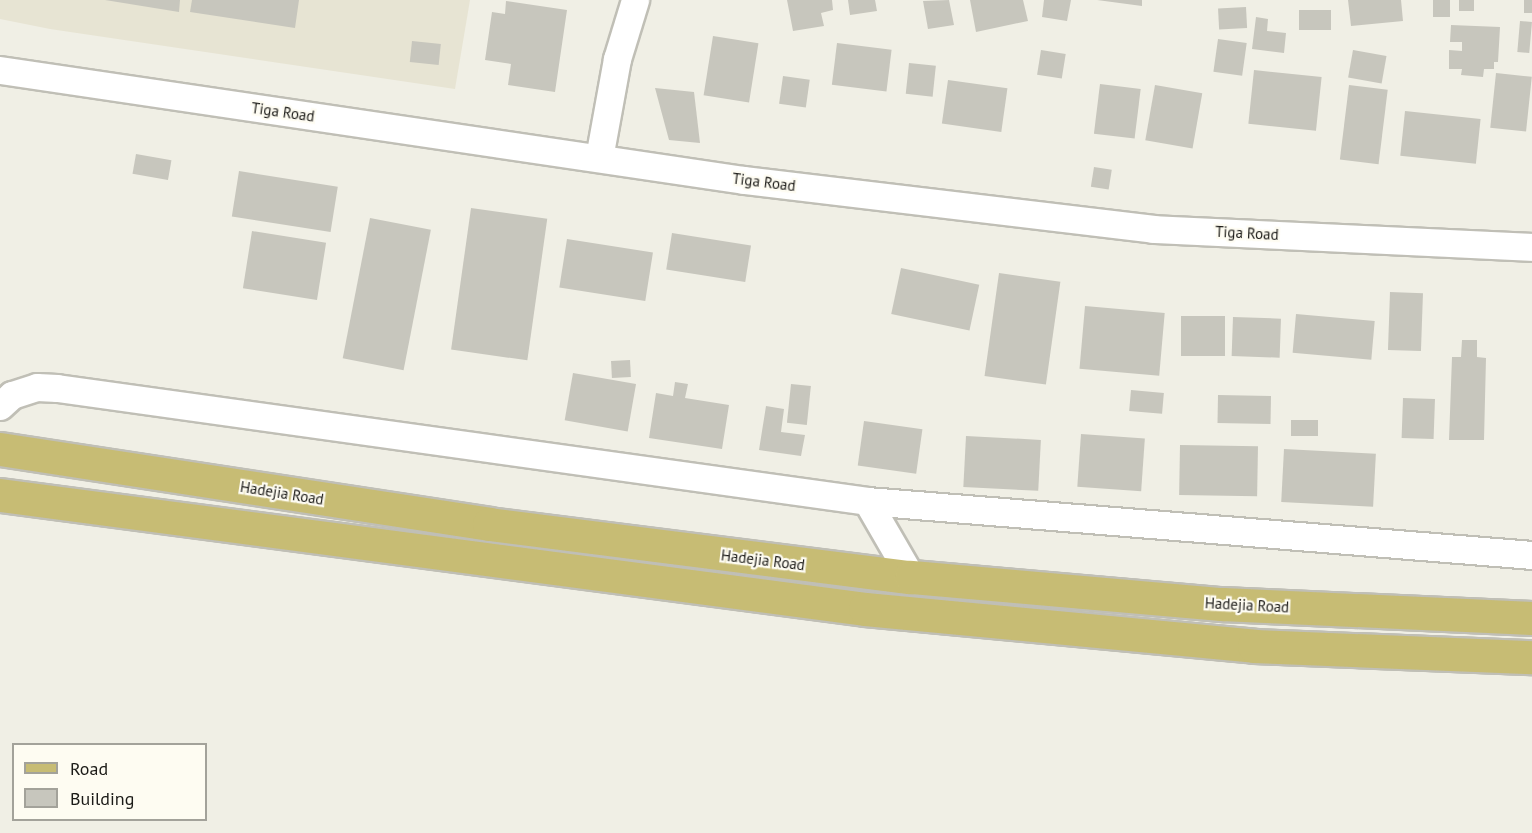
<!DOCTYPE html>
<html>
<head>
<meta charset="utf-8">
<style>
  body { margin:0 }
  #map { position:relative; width:1532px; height:833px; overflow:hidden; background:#f0efe5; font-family:"PT Sans",sans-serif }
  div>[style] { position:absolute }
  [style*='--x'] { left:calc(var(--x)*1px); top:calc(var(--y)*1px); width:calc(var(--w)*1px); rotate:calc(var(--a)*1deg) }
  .built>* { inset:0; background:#e7e4d3 }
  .building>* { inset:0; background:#c7c6bd; transform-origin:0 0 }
  .roads { filter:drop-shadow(2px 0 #c0bfb6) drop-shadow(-2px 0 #c0bfb6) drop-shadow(0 2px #c0bfb6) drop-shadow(0 -2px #c0bfb6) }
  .minor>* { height:27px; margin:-13.5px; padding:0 13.5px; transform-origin:13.5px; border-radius:13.5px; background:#fff }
  .major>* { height:33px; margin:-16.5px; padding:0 16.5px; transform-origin:16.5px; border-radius:16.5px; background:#c7bc74 }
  span { translate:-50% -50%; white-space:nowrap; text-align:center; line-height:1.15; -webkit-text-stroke:4.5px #fefcf2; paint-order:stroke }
  .street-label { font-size:15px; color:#1b1a17 }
  .legend { position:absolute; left:12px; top:743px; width:195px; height:78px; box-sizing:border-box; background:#fefcf2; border:2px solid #a3a29a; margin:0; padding:8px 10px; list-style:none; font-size:18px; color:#1b1a17 }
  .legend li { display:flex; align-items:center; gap:12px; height:30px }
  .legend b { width:30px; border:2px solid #a3a29a }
</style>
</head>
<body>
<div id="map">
  <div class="built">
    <div style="clip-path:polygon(0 0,470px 0,455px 89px,50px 29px,0 19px)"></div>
  </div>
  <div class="building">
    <div style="clip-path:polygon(105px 0,180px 0,179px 12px)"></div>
    <div style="clip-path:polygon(192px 0,299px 0,295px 28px,190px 12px)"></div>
    <div style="clip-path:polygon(787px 0,832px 0,833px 10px,821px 13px,824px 26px,793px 31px)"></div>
    <div style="clip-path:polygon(848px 0,875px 0,877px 11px,850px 15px)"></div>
    <div style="clip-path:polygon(949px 0,954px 25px,928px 29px,923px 1px)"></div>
    <div style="clip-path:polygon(970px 0,1023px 0,1028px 21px,976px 32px)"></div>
    <div style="clip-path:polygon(1044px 0,1071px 0,1067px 21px,1042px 17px)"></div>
    <div style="clip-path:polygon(1097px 0,1142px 0,1142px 6px)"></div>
    <div style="clip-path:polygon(1348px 0,1401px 0,1403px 21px,1351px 26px)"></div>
    <div style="left:1433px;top:0;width:17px;height:17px"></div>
    <div style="left:1459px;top:0;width:15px;height:11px"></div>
    <div style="left:1524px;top:0;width:8px;height:13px"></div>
    <div style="clip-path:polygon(506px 1px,567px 10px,555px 92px,508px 85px,511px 64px,485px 60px,492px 12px,505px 14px)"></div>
    <div style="left:1246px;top:7px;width:21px;height:28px;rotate:87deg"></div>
    <div style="left:1299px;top:10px;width:32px;height:20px"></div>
    <div style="clip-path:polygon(1256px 17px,1268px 19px,1267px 31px,1286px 33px,1284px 53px,1252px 49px)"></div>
    <div style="left:1520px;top:21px;width:12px;height:31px;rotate:5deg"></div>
    <div style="clip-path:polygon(1451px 25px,1500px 27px,1498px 62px,1494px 62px,1494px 69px,1484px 69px,1483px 77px,1461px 75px,1462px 69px,1449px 69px,1449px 50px,1462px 51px,1462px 42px,1450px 42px)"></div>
    <div style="left:713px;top:36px;width:46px;height:60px;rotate:9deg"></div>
    <div style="left:1218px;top:39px;width:29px;height:33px;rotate:8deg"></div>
    <div style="left:412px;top:41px;width:29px;height:21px;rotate:6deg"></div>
    <div style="left:837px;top:43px;width:55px;height:42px;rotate:7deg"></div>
    <div style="left:1041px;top:50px;width:25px;height:25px;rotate:9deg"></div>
    <div style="left:1353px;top:50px;width:34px;height:28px;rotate:10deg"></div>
    <div style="left:909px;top:63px;width:27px;height:31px;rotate:6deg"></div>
    <div style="left:1254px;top:70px;width:68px;height:54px;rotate:6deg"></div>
    <div style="left:1496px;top:73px;width:36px;height:55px;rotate:6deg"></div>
    <div style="left:783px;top:76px;width:27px;height:28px;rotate:8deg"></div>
    <div style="left:948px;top:80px;width:60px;height:44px;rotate:8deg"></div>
    <div style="left:1100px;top:84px;width:41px;height:50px;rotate:7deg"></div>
    <div style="left:1155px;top:85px;width:48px;height:56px;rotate:10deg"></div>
    <div style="left:1349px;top:85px;width:39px;height:75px;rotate:7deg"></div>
    <div style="clip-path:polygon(655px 88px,694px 92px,700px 143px,669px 140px)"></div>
    <div style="left:1405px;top:111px;width:76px;height:45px;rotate:6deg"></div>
    <div style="left:136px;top:154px;width:36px;height:20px;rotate:10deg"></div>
    <div style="left:1094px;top:167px;width:18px;height:20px;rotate:9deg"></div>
    <div style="left:239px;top:171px;width:100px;height:46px;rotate:9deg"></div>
    <div style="left:471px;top:208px;width:77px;height:143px;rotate:8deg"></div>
    <div style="left:370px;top:218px;width:62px;height:143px;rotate:11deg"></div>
    <div style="left:252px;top:231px;width:75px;height:58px;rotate:9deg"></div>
    <div style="left:672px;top:233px;width:80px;height:37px;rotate:9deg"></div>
    <div style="left:567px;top:239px;width:87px;height:49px;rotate:9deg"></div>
    <div style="left:901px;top:268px;width:80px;height:47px;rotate:12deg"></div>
    <div style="left:999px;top:273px;width:62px;height:104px;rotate:8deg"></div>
    <div style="left:1390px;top:292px;width:33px;height:58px;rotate:2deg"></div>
    <div style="left:1085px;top:306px;width:80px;height:63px;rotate:5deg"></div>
    <div style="left:1296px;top:314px;width:79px;height:39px;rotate:5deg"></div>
    <div style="left:1181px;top:316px;width:44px;height:40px"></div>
    <div style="left:1233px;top:317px;width:48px;height:39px;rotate:2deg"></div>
    <div style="clip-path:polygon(1462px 340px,1477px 340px,1477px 357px,1486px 358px,1484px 440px,1449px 440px,1452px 357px,1461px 357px)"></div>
    <div style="left:630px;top:360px;width:17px;height:19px;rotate:87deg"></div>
    <div style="left:573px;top:373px;width:64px;height:48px;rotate:10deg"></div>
    <div style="clip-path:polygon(675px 382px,688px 384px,685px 398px,729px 405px,722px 449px,649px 438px,656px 393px,673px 396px)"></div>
    <div style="left:791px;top:384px;width:20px;height:39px;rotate:6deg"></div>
    <div style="left:1131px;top:390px;width:33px;height:21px;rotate:5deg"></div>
    <div style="left:1218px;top:395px;width:53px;height:28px;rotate:1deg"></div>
    <div style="left:1403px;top:398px;width:32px;height:40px;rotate:2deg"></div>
    <div style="clip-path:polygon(766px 406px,784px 409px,781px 432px,805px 435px,801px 456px,759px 450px)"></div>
    <div style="left:1291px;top:420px;width:27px;height:16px"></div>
    <div style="left:864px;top:421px;width:59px;height:45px;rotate:8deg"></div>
    <div style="left:1081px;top:434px;width:64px;height:53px;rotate:4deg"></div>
    <div style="left:966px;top:436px;width:75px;height:51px;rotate:3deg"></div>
    <div style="left:1180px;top:445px;width:78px;height:50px;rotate:1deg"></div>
    <div style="left:1284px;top:449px;width:92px;height:53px;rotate:3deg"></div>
  </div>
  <div class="roads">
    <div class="minor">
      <div style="--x:0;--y:70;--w:752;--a:8.41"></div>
      <div style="--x:744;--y:180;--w:412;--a:6.8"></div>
      <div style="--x:1153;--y:229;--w:379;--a:2.7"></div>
      <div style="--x:599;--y:158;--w:101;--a:-79.7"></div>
      <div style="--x:617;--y:59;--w:62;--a:-73"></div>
      <div style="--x:0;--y:406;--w:16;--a:-43"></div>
      <div style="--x:12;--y:395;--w:26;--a:-18"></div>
      <div style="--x:37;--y:387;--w:20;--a:3"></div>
      <div style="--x:57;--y:388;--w:818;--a:7.94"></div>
      <div style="--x:867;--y:501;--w:667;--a:4.64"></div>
      <div style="--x:867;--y:501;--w:88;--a:59.9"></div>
    </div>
    <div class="major">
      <div style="--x:0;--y:449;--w:495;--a:8.7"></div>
      <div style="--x:489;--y:524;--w:425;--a:7.2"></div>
      <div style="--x:911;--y:577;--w:312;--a:5"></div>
      <div style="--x:1222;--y:604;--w:310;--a:2.6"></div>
      <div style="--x:0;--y:495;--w:872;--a:7.51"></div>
      <div style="--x:865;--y:609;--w:391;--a:5.4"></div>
      <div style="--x:1254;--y:646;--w:278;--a:2.3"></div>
    </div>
  </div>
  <div class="street-label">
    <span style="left:283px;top:112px;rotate:8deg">Tiga Road</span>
    <span style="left:764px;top:182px;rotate:7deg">Tiga Road</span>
    <span style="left:1247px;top:233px;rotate:3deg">Tiga Road</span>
    <span style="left:282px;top:493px;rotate:9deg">Hadejia Road</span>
    <span style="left:763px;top:560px;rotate:7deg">Hadejia Road</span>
    <span style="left:1247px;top:605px;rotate:3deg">Hadejia Road</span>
  </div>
  <ul class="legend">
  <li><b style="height:8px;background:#c7bc74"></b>Road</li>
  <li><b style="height:16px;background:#c7c6bd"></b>Building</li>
  </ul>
</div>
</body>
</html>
